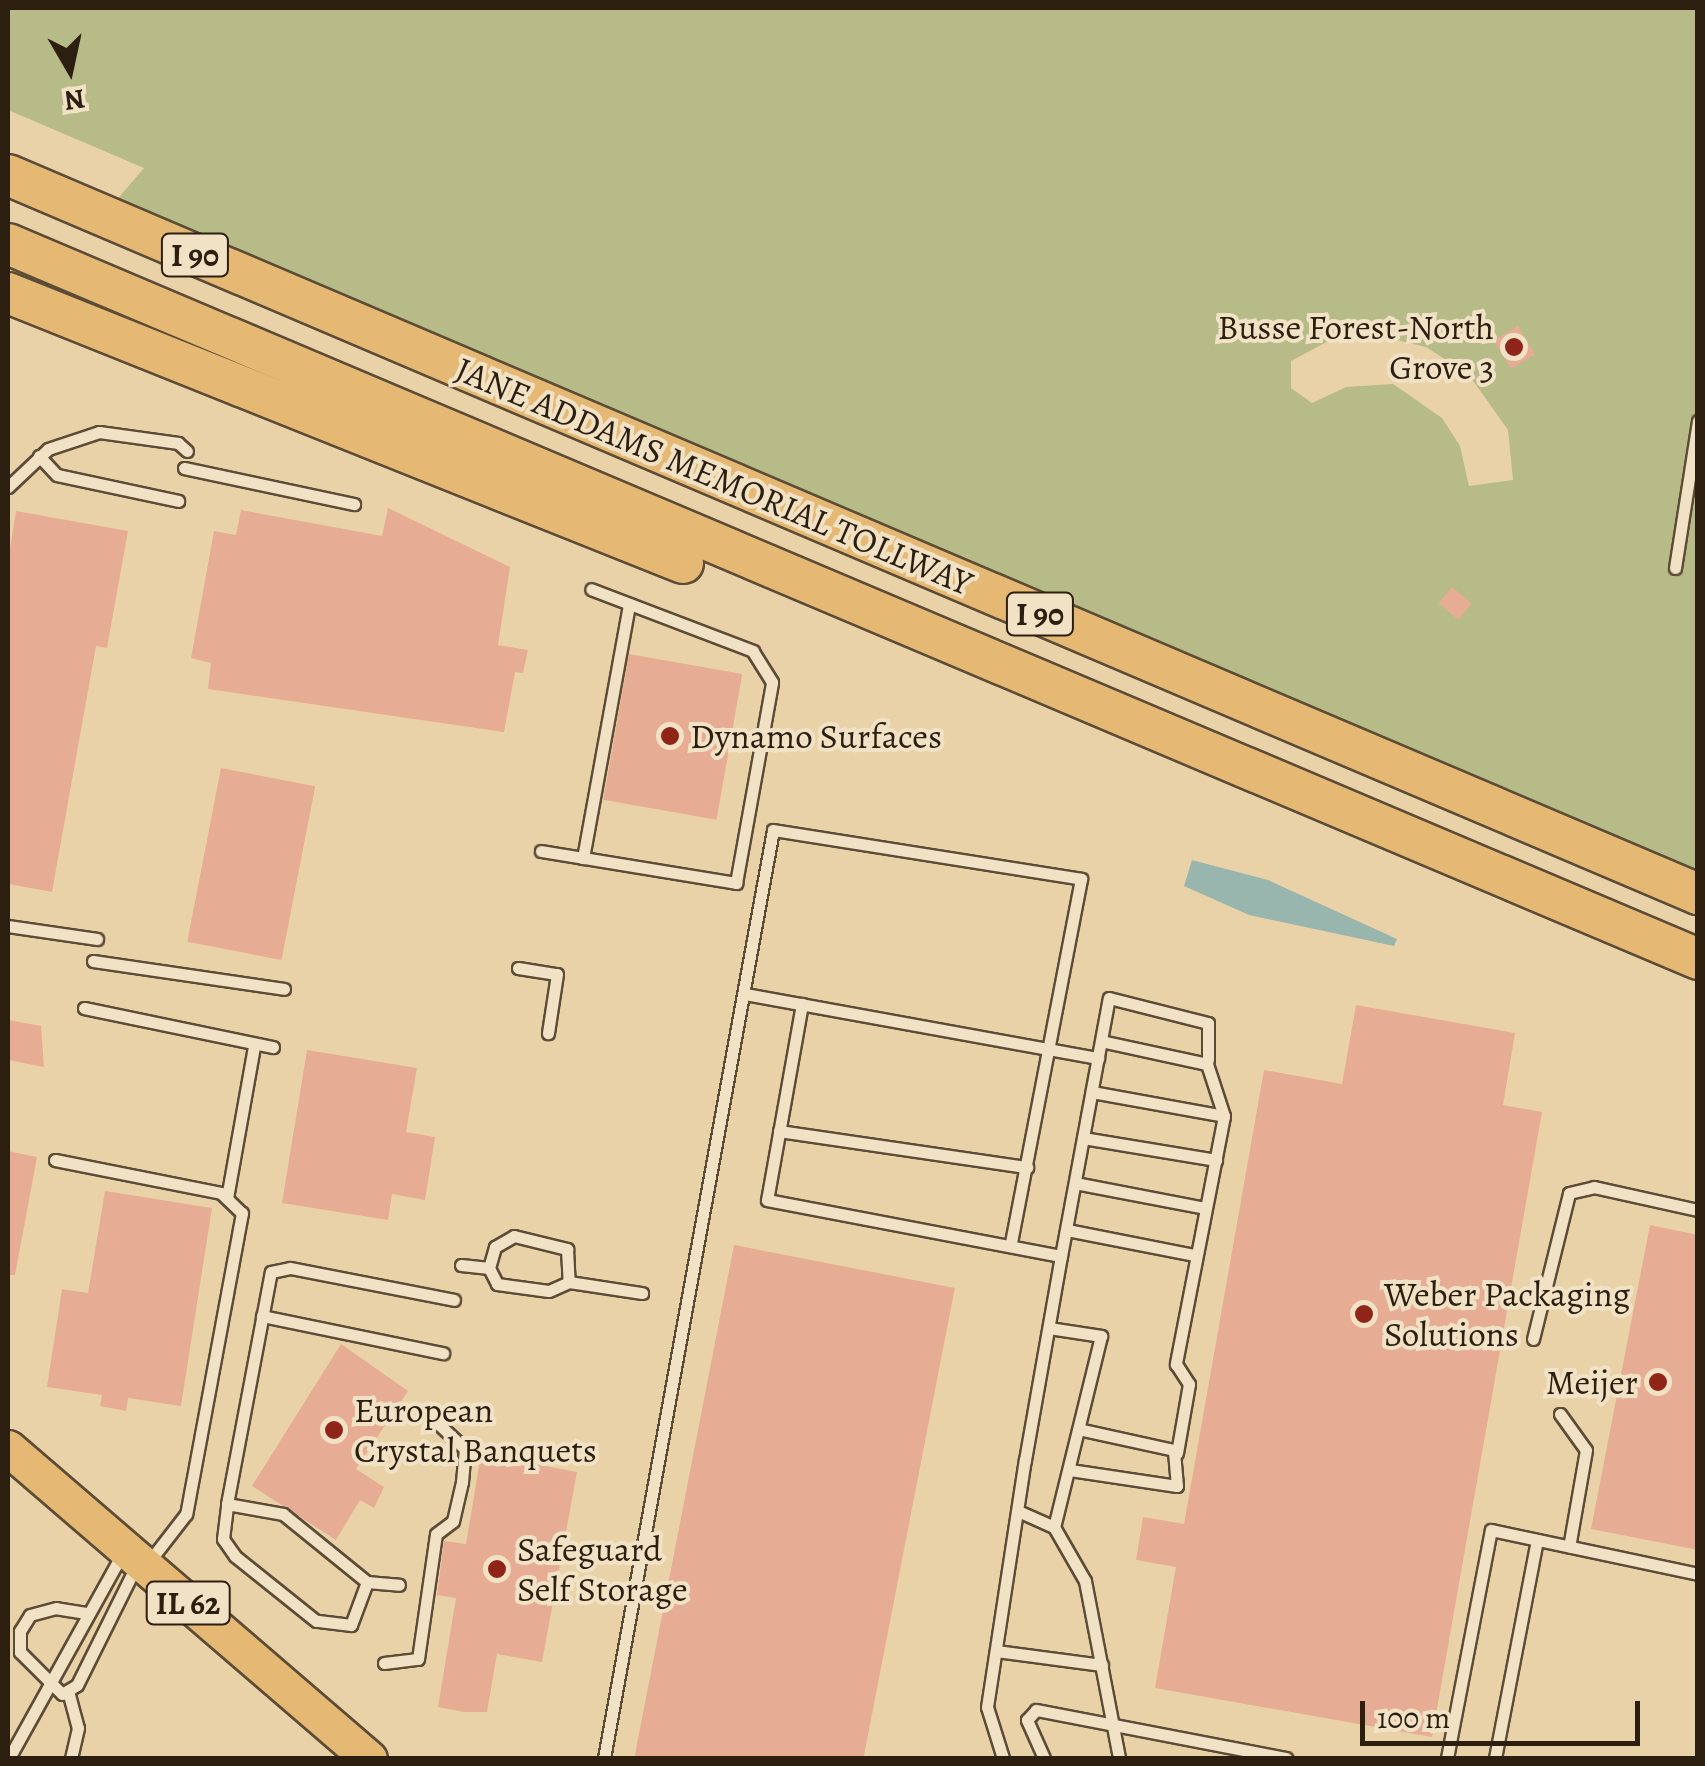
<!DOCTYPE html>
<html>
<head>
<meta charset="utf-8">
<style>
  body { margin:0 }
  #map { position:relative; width:1705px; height:1766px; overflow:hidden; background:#ead2a8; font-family:Alegreya,serif }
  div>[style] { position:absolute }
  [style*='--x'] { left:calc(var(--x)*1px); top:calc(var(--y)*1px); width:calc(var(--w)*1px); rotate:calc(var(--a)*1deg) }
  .green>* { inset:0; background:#b7bb87 }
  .water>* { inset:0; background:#98b6ad }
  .building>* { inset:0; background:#e7ad94; transform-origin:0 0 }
  .roads { filter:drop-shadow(2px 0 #5c4c36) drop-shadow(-2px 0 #5c4c36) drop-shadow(0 2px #5c4c36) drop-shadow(0 -2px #5c4c36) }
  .service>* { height:11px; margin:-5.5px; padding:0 5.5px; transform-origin:5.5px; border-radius:5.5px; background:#f1e2c6 }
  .primary>* { height:35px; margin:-17.5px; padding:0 17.5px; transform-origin:17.5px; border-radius:17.5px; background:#e5b974 }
  .motorway>* { height:40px; margin:-20px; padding:0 20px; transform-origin:20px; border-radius:20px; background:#e5b974 }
  .dots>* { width:28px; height:28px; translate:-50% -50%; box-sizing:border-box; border:5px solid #f1e2c6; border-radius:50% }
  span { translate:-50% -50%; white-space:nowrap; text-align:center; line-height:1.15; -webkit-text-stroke:8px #f1e2c6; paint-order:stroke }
  .shield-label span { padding:2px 8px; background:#f1e2c6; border:2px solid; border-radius:8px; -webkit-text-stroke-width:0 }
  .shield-label { font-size:32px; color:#2d1f10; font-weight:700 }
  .poi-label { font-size:35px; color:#2d1f10 }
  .right { translate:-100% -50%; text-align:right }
  .left { translate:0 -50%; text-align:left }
  .street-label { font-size:35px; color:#2d1f10 }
  .frame { position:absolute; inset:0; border:10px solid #2d1f10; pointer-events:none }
  .north { position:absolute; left:20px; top:20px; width:100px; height:100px; -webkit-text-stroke:8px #f1e2c6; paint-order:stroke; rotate:171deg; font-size:28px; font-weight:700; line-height:40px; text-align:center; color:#2d1f10 }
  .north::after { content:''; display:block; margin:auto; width:35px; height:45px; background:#2d1f10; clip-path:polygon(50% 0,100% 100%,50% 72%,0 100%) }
  .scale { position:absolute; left:1360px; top:1701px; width:280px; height:45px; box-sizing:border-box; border:5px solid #2d1f10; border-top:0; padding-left:12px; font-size:30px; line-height:35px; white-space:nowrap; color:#2d1f10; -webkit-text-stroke:8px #f1e2c6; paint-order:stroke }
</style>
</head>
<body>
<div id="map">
  <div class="green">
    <div style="clip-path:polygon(evenodd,8px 8px,1697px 8px,1697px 893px,108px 210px,144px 168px,8px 110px,8px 8px,1367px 333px,1426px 347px,1469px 375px,1508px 430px,1513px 480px,1469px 486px,1460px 446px,1442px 418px,1393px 384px,1346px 387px,1312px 403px,1291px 388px,1291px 361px,1334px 338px,1367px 333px)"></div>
  </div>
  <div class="water">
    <div style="clip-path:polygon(1192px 860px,1268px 880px,1397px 939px,1394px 946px,1249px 915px,1184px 886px)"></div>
  </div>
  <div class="building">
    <div style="left:1518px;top:326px;width:33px;height:28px;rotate:59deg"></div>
    <div style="clip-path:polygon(388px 508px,510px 567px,498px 645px,528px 650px,523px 673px,515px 672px,504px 732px,208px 689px,211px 663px,191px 658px,214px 531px,236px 535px,241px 510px,382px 536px)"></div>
    <div style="clip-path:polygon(16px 511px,128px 531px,107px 648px,96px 646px,52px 892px,8px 884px,8px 561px)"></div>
    <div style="left:1452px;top:587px;width:26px;height:21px;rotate:40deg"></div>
    <div style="left:629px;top:654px;width:115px;height:148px;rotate:10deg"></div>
    <div style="left:221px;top:768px;width:96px;height:177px;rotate:11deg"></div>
    <div style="clip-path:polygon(1356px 1005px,1515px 1033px,1503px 1105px,1542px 1112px,1432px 1737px,1155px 1688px,1176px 1567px,1136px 1560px,1143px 1517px,1184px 1524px,1264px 1070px,1342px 1084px)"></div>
    <div style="clip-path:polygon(8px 1020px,41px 1026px,44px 1067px,8px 1060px)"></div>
    <div style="clip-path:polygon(307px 1050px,417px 1068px,406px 1132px,435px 1137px,425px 1200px,392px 1194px,388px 1220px,282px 1203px)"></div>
    <div style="clip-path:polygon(8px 1151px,37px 1157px,15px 1275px,8px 1275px)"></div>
    <div style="clip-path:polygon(105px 1191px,212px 1208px,181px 1406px,128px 1398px,126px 1411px,100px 1406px,102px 1395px,47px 1387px,62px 1289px,88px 1293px)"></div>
    <div style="clip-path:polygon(1650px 1225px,1698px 1235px,1698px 1550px,1591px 1529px)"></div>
    <div style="left:734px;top:1245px;width:225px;height:520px;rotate:11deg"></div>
    <div style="clip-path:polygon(341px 1344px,408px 1391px,356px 1469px,384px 1487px,374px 1508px,360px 1500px,336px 1540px,252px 1486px)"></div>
    <div style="clip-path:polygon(481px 1454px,577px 1472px,542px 1662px,497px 1654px,487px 1712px,464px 1712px,438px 1707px,456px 1598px,437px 1595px,444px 1541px,466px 1544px)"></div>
  </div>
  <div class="roads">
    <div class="service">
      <div style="--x:39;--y:456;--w:26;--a:47"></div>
      <div style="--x:57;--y:475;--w:124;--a:12.1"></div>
      <div style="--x:184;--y:468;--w:174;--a:12"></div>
      <div style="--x:8;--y:487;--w:55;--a:-43.5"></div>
      <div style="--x:48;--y:449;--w:54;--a:-18.4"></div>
      <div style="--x:99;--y:432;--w:80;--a:7.9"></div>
      <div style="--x:178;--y:443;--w:12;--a:42"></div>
      <div style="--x:1675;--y:568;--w:149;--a:-81.1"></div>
      <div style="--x:541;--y:851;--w:198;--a:9.3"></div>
      <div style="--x:736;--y:883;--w:204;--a:-79.8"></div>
      <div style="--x:772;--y:682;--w:36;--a:-122"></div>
      <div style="--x:753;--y:651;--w:173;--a:-159.1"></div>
      <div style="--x:583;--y:858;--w:258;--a:-79.7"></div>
      <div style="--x:8;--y:926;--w:90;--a:8.3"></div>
      <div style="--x:93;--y:961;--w:193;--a:8.3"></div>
      <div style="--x:518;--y:968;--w:39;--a:9"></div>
      <div style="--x:557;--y:974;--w:60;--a:98.7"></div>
      <div style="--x:745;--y:994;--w:359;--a:10.3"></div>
      <div style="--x:802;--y:1004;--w:199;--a:100.1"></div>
      <div style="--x:767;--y:1200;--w:299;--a:10.8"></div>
      <div style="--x:84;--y:1008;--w:193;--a:11.7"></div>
      <div style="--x:1207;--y:1064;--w:55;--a:71.9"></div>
      <div style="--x:1092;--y:1092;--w:134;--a:10.3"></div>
      <div style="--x:1224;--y:1116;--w:253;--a:101"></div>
      <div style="--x:1176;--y:1364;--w:24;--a:57"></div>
      <div style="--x:1189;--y:1384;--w:70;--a:99.9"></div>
      <div style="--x:779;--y:1131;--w:251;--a:8.3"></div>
      <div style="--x:1083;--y:1138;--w:135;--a:9.4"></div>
      <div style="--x:55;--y:1160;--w:169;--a:11.2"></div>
      <div style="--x:221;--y:1193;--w:29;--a:44"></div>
      <div style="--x:242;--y:1213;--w:306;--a:100.5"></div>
      <div style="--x:186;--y:1514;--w:62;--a:127.8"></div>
      <div style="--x:1075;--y:1183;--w:132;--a:10.9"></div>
      <div style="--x:227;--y:1198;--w:154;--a:-79.9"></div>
      <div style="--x:1067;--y:1230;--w:129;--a:11.1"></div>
      <div style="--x:461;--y:1265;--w:28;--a:6"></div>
      <div style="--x:489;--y:1268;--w:18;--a:63"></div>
      <div style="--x:497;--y:1284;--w:52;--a:7.7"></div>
      <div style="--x:549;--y:1291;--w:22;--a:-24"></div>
      <div style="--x:569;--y:1282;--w:74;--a:8.6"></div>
      <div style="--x:489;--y:1268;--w:22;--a:-74"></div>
      <div style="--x:495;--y:1247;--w:22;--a:-30"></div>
      <div style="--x:514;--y:1236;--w:55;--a:13.8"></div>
      <div style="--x:567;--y:1249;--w:33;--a:87"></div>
      <div style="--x:262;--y:1316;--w:185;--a:11.6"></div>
      <div style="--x:1049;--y:1328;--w:53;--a:8.7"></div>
      <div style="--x:1101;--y:1336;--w:197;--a:103.8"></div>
      <div style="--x:1533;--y:1339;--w:150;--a:-76.1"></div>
      <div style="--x:1569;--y:1193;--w:26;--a:-13"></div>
      <div style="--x:1594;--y:1187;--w:107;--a:12.5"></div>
      <div style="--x:1560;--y:1414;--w:44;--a:54.2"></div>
      <div style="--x:1586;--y:1450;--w:98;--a:99.9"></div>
      <div style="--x:1070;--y:1470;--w:108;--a:8.5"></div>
      <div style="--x:1177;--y:1486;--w:36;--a:-95"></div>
      <div style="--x:1174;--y:1450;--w:94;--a:-167.7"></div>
      <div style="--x:227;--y:1504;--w:236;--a:-79.3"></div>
      <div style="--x:271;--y:1272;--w:19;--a:-12"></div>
      <div style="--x:290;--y:1268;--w:167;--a:11"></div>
      <div style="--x:1018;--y:1511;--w:39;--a:24"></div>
      <div style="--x:1054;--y:1527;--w:62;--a:60.1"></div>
      <div style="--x:1085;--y:1581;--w:180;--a:79.1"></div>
      <div style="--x:367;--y:1582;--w:46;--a:110.4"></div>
      <div style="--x:351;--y:1625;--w:35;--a:-173"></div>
      <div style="--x:316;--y:1621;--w:104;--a:-141.3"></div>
      <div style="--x:235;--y:1556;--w:21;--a:-125"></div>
      <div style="--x:223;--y:1539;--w:35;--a:-83"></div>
      <div style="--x:227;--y:1504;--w:57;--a:10.1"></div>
      <div style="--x:283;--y:1514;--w:108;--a:39"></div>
      <div style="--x:367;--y:1582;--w:32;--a:5"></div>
      <div style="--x:86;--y:1613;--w:30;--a:-171"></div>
      <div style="--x:56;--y:1608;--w:27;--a:165"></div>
      <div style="--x:30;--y:1615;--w:19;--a:122"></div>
      <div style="--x:20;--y:1631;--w:21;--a:90"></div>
      <div style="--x:20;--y:1652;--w:59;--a:45"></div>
      <div style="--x:62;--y:1694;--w:17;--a:-31"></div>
      <div style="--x:77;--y:1685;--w:135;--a:-63.6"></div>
      <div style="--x:996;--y:1651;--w:107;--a:7.5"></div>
      <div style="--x:384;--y:1663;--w:34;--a:-7"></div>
      <div style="--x:418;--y:1659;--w:126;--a:-81.8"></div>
      <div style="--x:436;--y:1534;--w:21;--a:-37"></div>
      <div style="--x:453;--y:1521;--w:40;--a:-77"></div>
      <div style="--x:462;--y:1482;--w:33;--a:-85"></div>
      <div style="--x:465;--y:1449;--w:47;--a:-136.7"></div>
      <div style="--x:68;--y:1691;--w:38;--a:75"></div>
      <div style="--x:78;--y:1728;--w:31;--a:103"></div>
      <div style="--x:9;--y:1758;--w:233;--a:-61"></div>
      <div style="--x:604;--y:1758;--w:943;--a:-79.68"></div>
      <div style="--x:773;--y:830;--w:312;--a:9"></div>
      <div style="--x:1081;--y:879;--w:371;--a:100.9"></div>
      <div style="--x:1003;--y:1758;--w:53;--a:-107.4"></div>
      <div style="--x:987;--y:1707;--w:250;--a:-81.3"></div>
      <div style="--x:1025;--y:1460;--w:207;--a:-80"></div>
      <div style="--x:1061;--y:1256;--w:262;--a:-79.5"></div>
      <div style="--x:1109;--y:998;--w:102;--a:14.2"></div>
      <div style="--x:1208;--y:1023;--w:35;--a:90"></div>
      <div style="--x:1208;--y:1058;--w:6;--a:99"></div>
      <div style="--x:1207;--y:1064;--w:108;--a:-167.8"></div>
      <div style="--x:1044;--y:1758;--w:42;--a:-114.1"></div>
      <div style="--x:1027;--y:1720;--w:13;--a:-48"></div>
      <div style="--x:1036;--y:1710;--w:255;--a:10.9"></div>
      <div style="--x:1447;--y:1758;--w:232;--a:-79.1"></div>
      <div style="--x:1491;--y:1530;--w:212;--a:12"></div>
      <div style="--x:1495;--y:1758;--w:222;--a:-79.1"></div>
    </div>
    <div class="primary">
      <div style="--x:8;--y:1448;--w:476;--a:40.7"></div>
    </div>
    <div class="motorway">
      <div style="--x:8;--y:175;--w:1837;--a:23.05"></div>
      <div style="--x:8;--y:244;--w:1835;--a:22.93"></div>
      <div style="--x:8;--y:293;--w:727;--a:21.8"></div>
    </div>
  </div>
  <div class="dots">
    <div style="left:1514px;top:347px;background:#8f2418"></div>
    <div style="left:670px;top:736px;background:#8f2418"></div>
    <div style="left:1364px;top:1314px;background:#8f2418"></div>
    <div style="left:1658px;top:1382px;background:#8f2418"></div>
    <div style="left:334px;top:1430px;background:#8f2418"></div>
    <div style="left:497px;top:1569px;background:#8f2418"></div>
  </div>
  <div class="shield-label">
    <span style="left:195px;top:255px">I 90</span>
    <span style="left:1040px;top:614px">I 90</span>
    <span style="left:188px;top:1603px">IL 62</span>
  </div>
  <div class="poi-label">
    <span class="right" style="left:1494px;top:347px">Busse Forest-North<br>Grove 3</span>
    <span class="left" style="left:690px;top:736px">Dynamo Surfaces</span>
    <span class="left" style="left:1384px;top:1314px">Weber Packaging<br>Solutions</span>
    <span class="right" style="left:1638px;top:1382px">Meijer</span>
    <span class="left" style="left:354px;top:1430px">European<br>Crystal Banquets</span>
    <span class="left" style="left:517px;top:1569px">Safeguard<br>Self Storage</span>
  </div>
  <div class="street-label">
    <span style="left:714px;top:476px;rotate:23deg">JANE ADDAMS MEMORIAL TOLLWAY</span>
  </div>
  <div class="frame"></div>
  <div class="north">N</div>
  <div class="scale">100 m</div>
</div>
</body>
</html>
